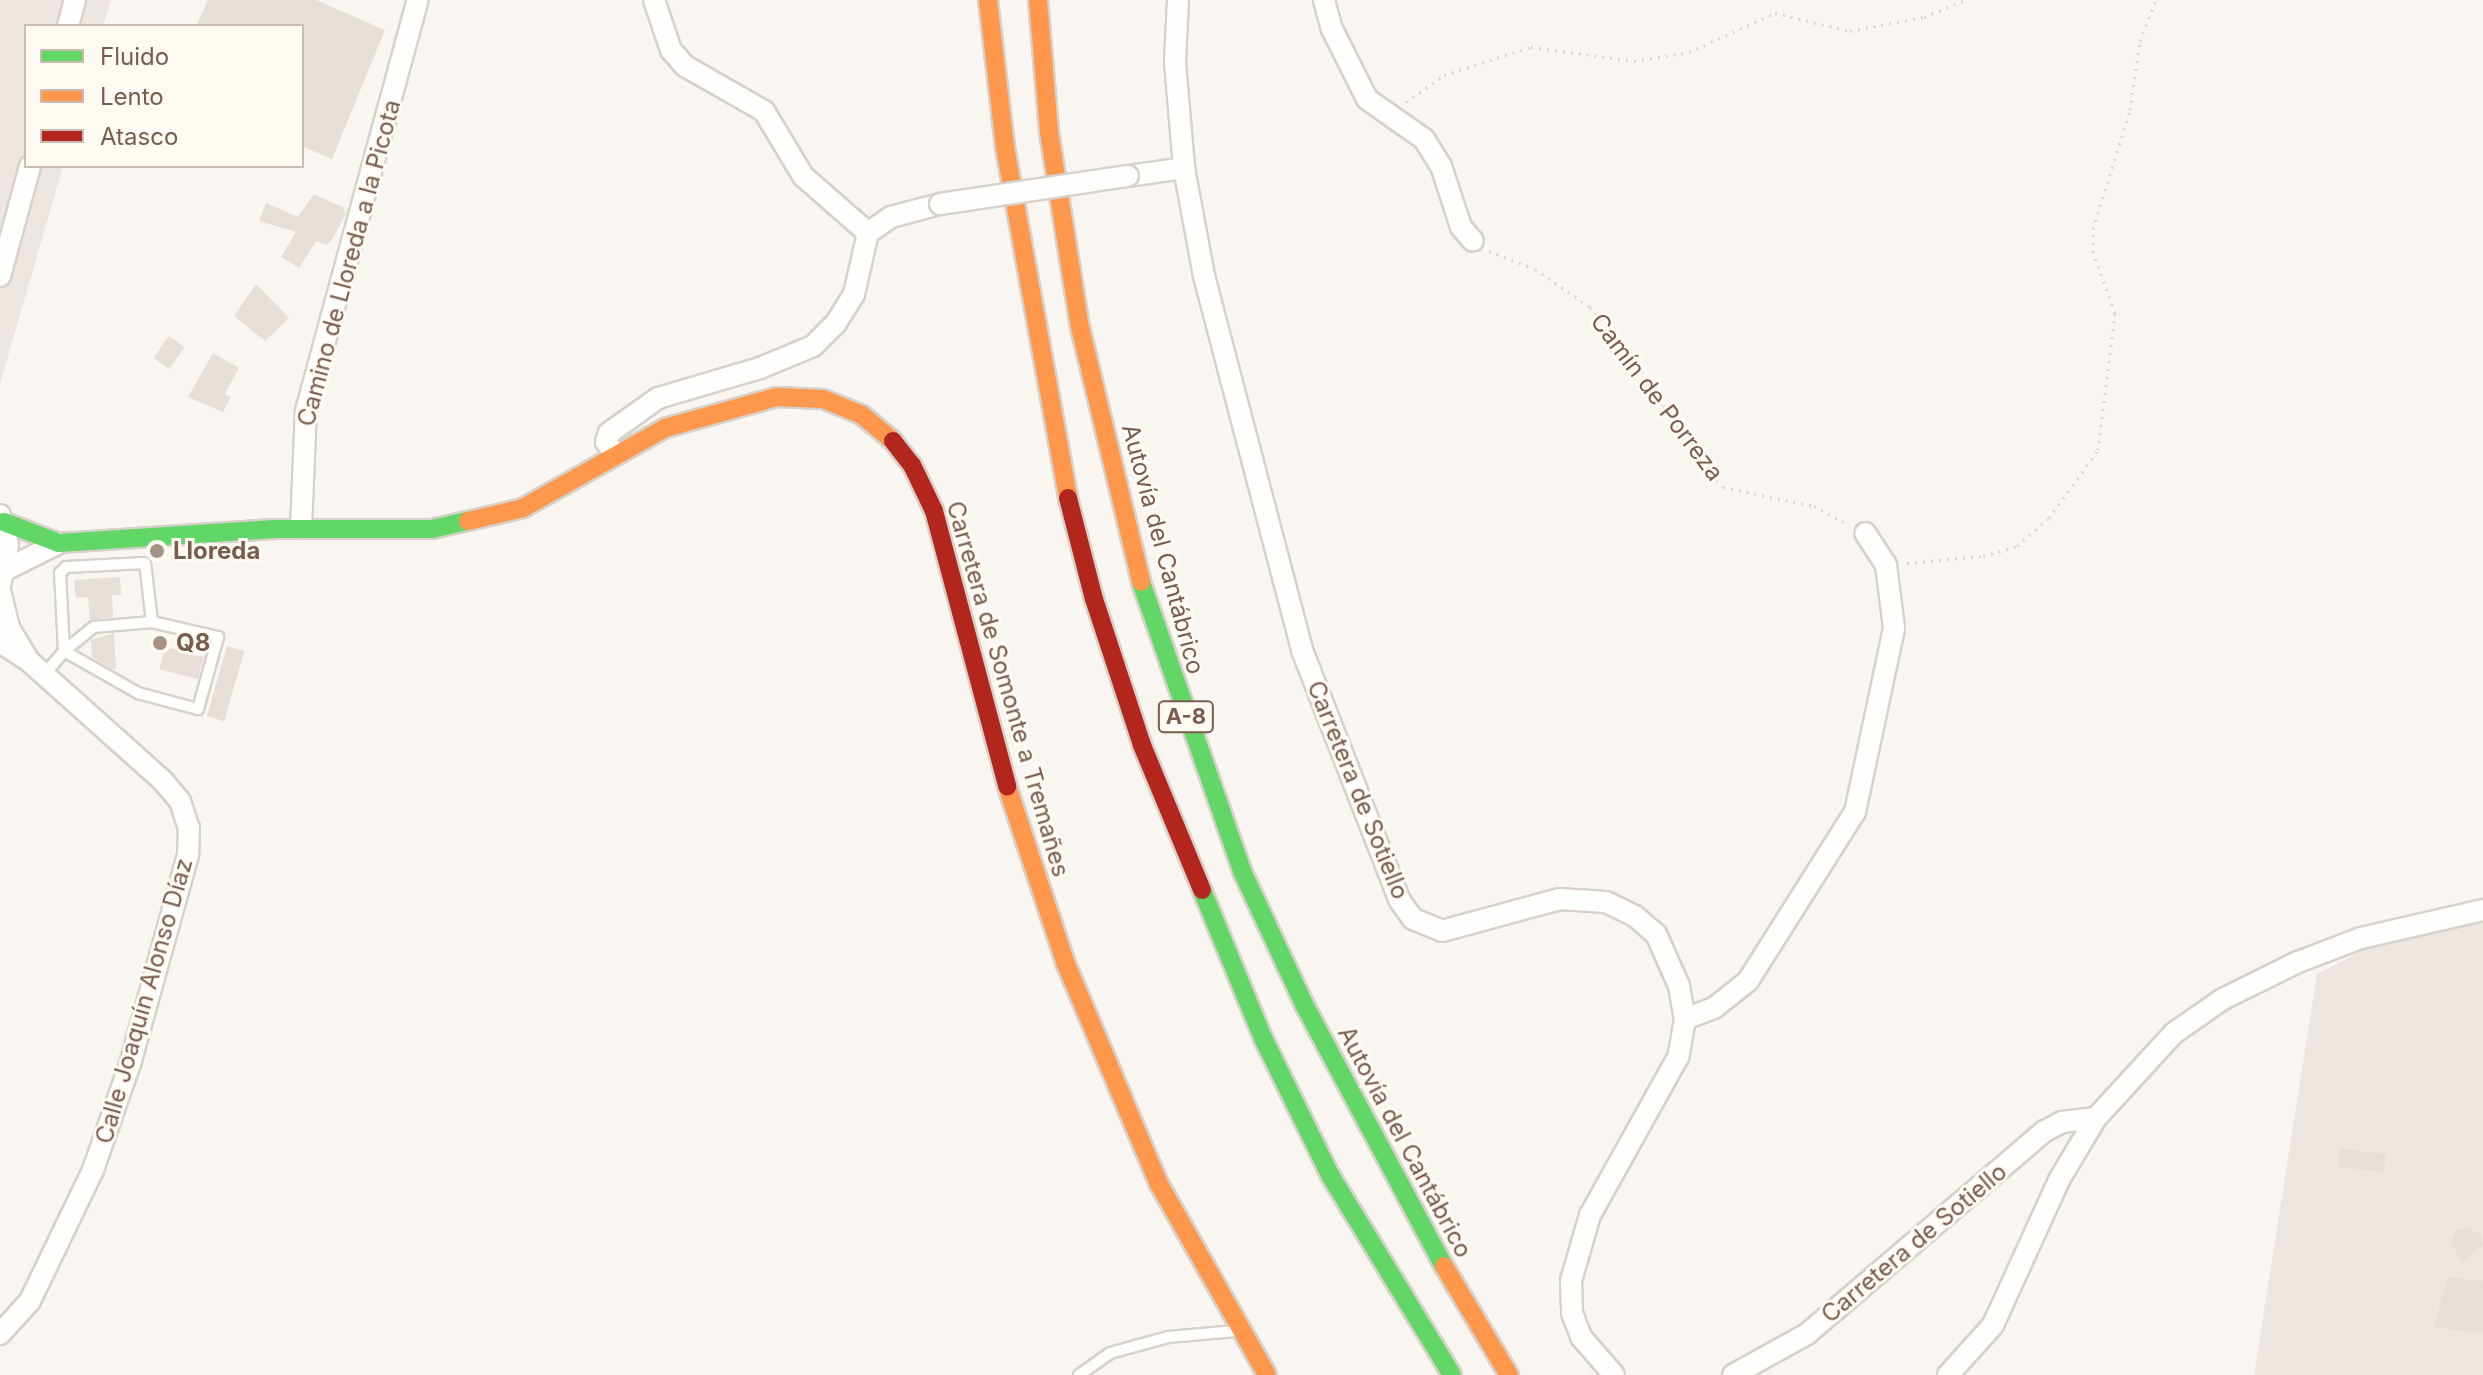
<!DOCTYPE html>
<html>
<head>
<meta charset="utf-8">
<style>
  body { margin:0 }
  #map { position:relative; width:2483px; height:1375px; overflow:hidden; background:#f9f5f0; font-family:Inter,sans-serif }
  div>[style] { position:absolute }
  [style*='--x'] { left:calc(var(--x)*1px); top:calc(var(--y)*1px); width:calc(var(--w)*1px); rotate:calc(var(--a)*1deg) }
  .industrial>* { inset:0; background:#ede5e0 }
  .building>* { inset:0; background:#e6ded7; transform-origin:0 0 }
  .path>* { height:3px; margin-top:-1.5px; transform-origin:0; background:repeating-linear-gradient(90deg,#dcd5d0 0 2px,transparent 0 8px) }
  .roads { filter:drop-shadow(2px 0 #d7d1cb) drop-shadow(-2px 0 #d7d1cb) drop-shadow(0 2px #d7d1cb) drop-shadow(0 -2px #d7d1cb) }
  .lane>* { height:10px; margin:-5px; padding:0 5px; transform-origin:5px; border-radius:5px; background:#fefefd }
  .street>* { height:20px; margin:-10px; padding:0 10px; transform-origin:10px; border-radius:10px; background:#fefefd }
  .fast>* { height:18px; margin:-9px; padding:0 9px; transform-origin:9px; border-radius:9px; background:#63d668 }
  .slow>* { height:18px; margin:-9px; padding:0 9px; transform-origin:9px; border-radius:9px; background:#ff974d }
  .jam>* { height:18px; margin:-9px; padding:0 9px; transform-origin:9px; border-radius:9px; background:#b3261e }
  .bridges { filter:drop-shadow(2px 0 #d7d1cb) drop-shadow(-2px 0 #d7d1cb) drop-shadow(0 2px #d7d1cb) drop-shadow(0 -2px #d7d1cb) }
  .street-bridge>* { height:20px; margin:-10px; padding:0 10px; transform-origin:10px; border-radius:10px; background:#fefefd }
  .dots>* { width:22px; height:22px; translate:-50% -50%; box-sizing:border-box; border:4px solid #fffaf3; border-radius:50% }
  span { translate:-50% -50%; white-space:nowrap; text-align:center; line-height:1.15; -webkit-text-stroke:6px #fffaf3; paint-order:stroke }
  .shield-label span { padding:2px 6px; background:#fffaf3; border:2px solid; border-radius:6px; -webkit-text-stroke-width:0 }
  .shield-label { font-size:22px; color:#7a5c4d; font-weight:700 }
  .street-label { font-size:24px; color:#7a5c4d }
  .poi-label { font-size:24px; color:#7a5c4d; font-weight:700 }
  .left { translate:0 -50%; text-align:left }
  .legend { position:absolute; left:24px; top:24px; width:280px; height:144px; box-sizing:border-box; background:#fffaf3; border:2px solid #cabbb1; margin:0; padding:10px 14px; list-style:none; font-size:24px; color:#7a5c4d }
  .legend li { display:flex; align-items:center; gap:16px; height:40px }
  .legend b { width:40px; border:2px solid #cabbb1 }
</style>
</head>
<body>
<div id="map">
  <div class="industrial">
    <div style="clip-path:polygon(0 0,111px 0,103px 26px,26px 26px,26px 166px,63px 166px,0 384px)"></div>
    <div style="clip-path:polygon(2483px 923px,2483px 1375px,2254px 1375px,2317px 974px,2381px 941px)"></div>
  </div>
  <div class="building">
    <div style="clip-path:polygon(208px 0,316px 0,385px 30px,332px 159px,302px 146px,302px 26px,196px 26px)"></div>
    <div style="clip-path:polygon(314px 194px,344px 208px,345px 215px,333px 238px,327px 245px,316px 241px,299px 268px,281px 257px,296px 232px,259px 221px,266px 203px,298px 217px)"></div>
    <div style="clip-path:polygon(256px 284px,289px 318px,265px 341px,234px 316px)"></div>
    <div style="left:169px;top:336px;width:19px;height:27px;rotate:35deg"></div>
    <div style="clip-path:polygon(213px 353px,239px 368px,225px 394px,231px 397px,223px 412px,188px 397px)"></div>
    <div style="clip-path:polygon(120px 577px,121px 595px,112px 595px,113px 617px,90px 620px,88px 597px,76px 598px,74px 580px)"></div>
    <div style="clip-path:polygon(114px 633px,116px 669px,112px 669px,92px 657px,91px 640px)"></div>
    <div style="left:227px;top:646px;width:18px;height:73px;rotate:16deg"></div>
    <div style="left:165px;top:647px;width:40px;height:23px;rotate:14deg"></div>
    <div style="left:2340px;top:1149px;width:46px;height:18px;rotate:6deg"></div>
    <div style="clip-path:polygon(2467px 1227px,2480px 1234px,2482px 1245px,2462px 1263px,2451px 1241px,2456px 1231px)"></div>
    <div style="clip-path:polygon(2448px 1277px,2483px 1281px,2483px 1333px,2434px 1327px)"></div>
  </div>
  <div class="path">
    <div style="--x:1406;--y:102;--w:47;--a:-35.4"></div>
    <div style="--x:1444;--y:75;--w:91;--a:-17.8"></div>
    <div style="--x:1531;--y:47;--w:104;--a:7.7"></div>
    <div style="--x:1634;--y:61;--w:56;--a:-9.3"></div>
    <div style="--x:1689;--y:52;--w:94;--a:-24.4"></div>
    <div style="--x:1775;--y:13;--w:77;--a:13.5"></div>
    <div style="--x:1850;--y:31;--w:75;--a:-10.7"></div>
    <div style="--x:1924;--y:17;--w:44;--a:-22.5"></div>
    <div style="--x:1489;--y:251;--w:49;--a:21.4"></div>
    <div style="--x:1535;--y:269;--w:67;--a:34.6"></div>
    <div style="--x:1590;--y:307;--w:75;--a:51"></div>
    <div style="--x:1637;--y:365;--w:124;--a:56.8"></div>
    <div style="--x:1705;--y:469;--w:25;--a:45"></div>
    <div style="--x:1723;--y:487;--w:93;--a:11.8"></div>
    <div style="--x:1814;--y:506;--w:38;--a:29"></div>
    <div style="--x:1907;--y:563;--w:76;--a:-5.3"></div>
    <div style="--x:1983;--y:556;--w:35;--a:-16"></div>
    <div style="--x:2017;--y:546;--w:43;--a:-41.2"></div>
    <div style="--x:2049;--y:518;--w:84;--a:-54.2"></div>
    <div style="--x:2098;--y:450;--w:138;--a:-82.9"></div>
    <div style="--x:2115;--y:313;--w:65;--a:-109.8"></div>
    <div style="--x:2093;--y:252;--w:23;--a:-90"></div>
    <div style="--x:2093;--y:229;--w:125;--a:-72.7"></div>
    <div style="--x:2130;--y:110;--w:70;--a:-81.8"></div>
    <div style="--x:2140;--y:41;--w:44;--a:-68.7"></div>
  </div>
  <div class="roads">
    <div class="lane">
      <div style="--x:64;--y:651;--w:78;--a:-92.9"></div>
      <div style="--x:60;--y:573;--w:8;--a:-45"></div>
      <div style="--x:66;--y:567;--w:79;--a:-2.9"></div>
      <div style="--x:145;--y:563;--w:59;--a:83.2"></div>
      <div style="--x:44;--y:675;--w:31;--a:-50"></div>
      <div style="--x:64;--y:651;--w:38;--a:-39"></div>
      <div style="--x:94;--y:627;--w:58;--a:-4.9"></div>
      <div style="--x:152;--y:622;--w:68;--a:12.8"></div>
      <div style="--x:218;--y:637;--w:75;--a:105.5"></div>
      <div style="--x:198;--y:709;--w:62;--a:-165.1"></div>
      <div style="--x:138;--y:693;--w:85;--a:-150.4"></div>
      <div style="--x:1079;--y:1375;--w:38;--a:-35"></div>
      <div style="--x:1110;--y:1353;--w:60;--a:-15.4"></div>
      <div style="--x:1168;--y:1337;--w:68;--a:-5"></div>
    </div>
    <div class="street">
      <div style="--x:654;--y:0;--w:53;--a:71.2"></div>
      <div style="--x:671;--y:50;--w:21;--a:49"></div>
      <div style="--x:685;--y:66;--w:91;--a:29.7"></div>
      <div style="--x:764;--y:111;--w:76;--a:59"></div>
      <div style="--x:803;--y:176;--w:86;--a:41.2"></div>
      <div style="--x:1178;--y:0;--w:62;--a:92.8"></div>
      <div style="--x:1175;--y:62;--w:106;--a:85.1"></div>
      <div style="--x:1184;--y:168;--w:110;--a:79.5"></div>
      <div style="--x:1204;--y:276;--w:387;--a:75.3"></div>
      <div style="--x:1302;--y:650;--w:269;--a:68.7"></div>
      <div style="--x:1400;--y:901;--w:22;--a:54"></div>
      <div style="--x:1413;--y:919;--w:31;--a:22"></div>
      <div style="--x:1442;--y:931;--w:122;--a:-15.2"></div>
      <div style="--x:1560;--y:899;--w:46;--a:3.7"></div>
      <div style="--x:1606;--y:902;--w:32;--a:26"></div>
      <div style="--x:1635;--y:916;--w:28;--a:41"></div>
      <div style="--x:1656;--y:934;--w:57;--a:66.1"></div>
      <div style="--x:1679;--y:986;--w:34;--a:80"></div>
      <div style="--x:1685;--y:1019;--w:39;--a:100"></div>
      <div style="--x:1678;--y:1057;--w:181;--a:119.1"></div>
      <div style="--x:1590;--y:1215;--w:69;--a:106.1"></div>
      <div style="--x:1571;--y:1281;--w:32;--a:88"></div>
      <div style="--x:1572;--y:1313;--w:26;--a:69"></div>
      <div style="--x:1581;--y:1337;--w:50;--a:49"></div>
      <div style="--x:1324;--y:0;--w:30;--a:75"></div>
      <div style="--x:1332;--y:29;--w:78;--a:63.4"></div>
      <div style="--x:1367;--y:99;--w:70;--a:35.1"></div>
      <div style="--x:1424;--y:139;--w:32;--a:58"></div>
      <div style="--x:1441;--y:166;--w:64;--a:71.8"></div>
      <div style="--x:1461;--y:227;--w:18;--a:49"></div>
      <div style="--x:68;--y:26;--w:27;--a:-75"></div>
      <div style="--x:1128;--y:176;--w:57;--a:-8.1"></div>
      <div style="--x:0;--y:276;--w:114;--a:-74.7"></div>
      <div style="--x:615;--y:454;--w:15;--a:-127"></div>
      <div style="--x:606;--y:442;--w:9;--a:-72"></div>
      <div style="--x:609;--y:433;--w:60;--a:-35.5"></div>
      <div style="--x:658;--y:398;--w:106;--a:-16.4"></div>
      <div style="--x:760;--y:368;--w:57;--a:-22.5"></div>
      <div style="--x:813;--y:346;--w:33;--a:-45"></div>
      <div style="--x:836;--y:323;--w:34;--a:-58"></div>
      <div style="--x:854;--y:294;--w:63;--a:-77.1"></div>
      <div style="--x:868;--y:233;--w:28;--a:-35"></div>
      <div style="--x:891;--y:217;--w:51;--a:-14.9"></div>
      <div style="--x:0;--y:515;--w:31;--a:75"></div>
      <div style="--x:8;--y:545;--w:42;--a:101"></div>
      <div style="--x:301;--y:528;--w:117;--a:-87.6"></div>
      <div style="--x:306;--y:411;--w:426;--a:-74.8"></div>
      <div style="--x:7;--y:569;--w:58;--a:-26.6"></div>
      <div style="--x:0;--y:591;--w:38;--a:76"></div>
      <div style="--x:9;--y:628;--w:35;--a:59"></div>
      <div style="--x:0;--y:642;--w:35;--a:33"></div>
      <div style="--x:29;--y:661;--w:180;--a:41.8"></div>
      <div style="--x:163;--y:781;--w:26;--a:50"></div>
      <div style="--x:180;--y:801;--w:28;--a:72"></div>
      <div style="--x:189;--y:828;--w:27;--a:92"></div>
      <div style="--x:188;--y:855;--w:214;--a:105.5"></div>
      <div style="--x:131;--y:1061;--w:115;--a:109.2"></div>
      <div style="--x:93;--y:1170;--w:145;--a:115.7"></div>
      <div style="--x:30;--y:1301;--w:45;--a:132.3"></div>
      <div style="--x:1685;--y:1019;--w:31;--a:-21"></div>
      <div style="--x:1714;--y:1008;--w:43;--a:-38.5"></div>
      <div style="--x:1748;--y:981;--w:200;--a:-57.7"></div>
      <div style="--x:1855;--y:812;--w:188;--a:-78"></div>
      <div style="--x:1894;--y:628;--w:64;--a:-97.2"></div>
      <div style="--x:1886;--y:565;--w:38;--a:-123"></div>
      <div style="--x:1733;--y:1375;--w:85;--a:-29"></div>
      <div style="--x:1807;--y:1334;--w:313;--a:-40.5"></div>
      <div style="--x:2045;--y:1131;--w:19;--a:-28"></div>
      <div style="--x:2062;--y:1122;--w:34;--a:-7"></div>
      <div style="--x:1948;--y:1375;--w:67;--a:-48"></div>
      <div style="--x:1993;--y:1325;--w:159;--a:-65.5"></div>
      <div style="--x:2059;--y:1180;--w:72;--a:-59.2"></div>
      <div style="--x:2096;--y:1118;--w:115;--a:-47.5"></div>
      <div style="--x:2174;--y:1033;--w:60;--a:-34.8"></div>
      <div style="--x:2223;--y:999;--w:84;--a:-26.3"></div>
      <div style="--x:2298;--y:962;--w:67;--a:-20.9"></div>
      <div style="--x:2361;--y:938;--w:125;--a:-12.9"></div>
    </div>
    <div class="fast">
      <div style="--x:4;--y:522;--w:59;--a:20.9"></div>
      <div style="--x:59;--y:543;--w:216;--a:-3.7"></div>
      <div style="--x:275;--y:529;--w:157;--a:0"></div>
      <div style="--x:432;--y:529;--w:37;--a:-13"></div>
      <div style="--x:1141;--y:582;--w:306;--a:70.7"></div>
      <div style="--x:1242;--y:871;--w:151;--a:65"></div>
      <div style="--x:1306;--y:1008;--w:293;--a:61.9"></div>
      <div style="--x:1202;--y:890;--w:160;--a:67.6"></div>
      <div style="--x:1263;--y:1038;--w:153;--a:63.9"></div>
      <div style="--x:1330;--y:1175;--w:234;--a:58.6"></div>
    </div>
    <div class="slow">
      <div style="--x:988;--y:0;--w:148;--a:83.4"></div>
      <div style="--x:1005;--y:147;--w:357;--a:79.8"></div>
      <div style="--x:1038;--y:0;--w:132;--a:85.2"></div>
      <div style="--x:1049;--y:132;--w:197;--a:81"></div>
      <div style="--x:1080;--y:327;--w:262;--a:76.5"></div>
      <div style="--x:468;--y:521;--w:57;--a:-13.3"></div>
      <div style="--x:523;--y:508;--w:163;--a:-29.4"></div>
      <div style="--x:665;--y:428;--w:116;--a:-15.5"></div>
      <div style="--x:777;--y:397;--w:46;--a:2.5"></div>
      <div style="--x:823;--y:399;--w:42;--a:22.3"></div>
      <div style="--x:862;--y:415;--w:40;--a:40"></div>
      <div style="--x:1007;--y:786;--w:188;--a:71.7"></div>
      <div style="--x:1066;--y:964;--w:239;--a:67.1"></div>
      <div style="--x:1159;--y:1184;--w:219;--a:60.5"></div>
      <div style="--x:1444;--y:1266;--w:127;--a:59.2"></div>
    </div>
    <div class="jam">
      <div style="--x:893;--y:441;--w:31;--a:52"></div>
      <div style="--x:912;--y:465;--w:51;--a:64.4"></div>
      <div style="--x:934;--y:511;--w:285;--a:75.1"></div>
      <div style="--x:1068;--y:498;--w:104;--a:75.6"></div>
      <div style="--x:1094;--y:599;--w:154;--a:71.8"></div>
      <div style="--x:1142;--y:745;--w:157;--a:67.5"></div>
    </div>
  </div>
  <div class="bridges">
    <div class="street-bridge">
      <div style="--x:940;--y:204;--w:190;--a:-8.5"></div>
    </div>
  </div>
  <div class="dots">
    <div style="left:157px;top:551px;background:#a69286"></div>
    <div style="left:160px;top:643px;background:#a69286"></div>
  </div>
  <div class="shield-label">
    <span style="left:1186px;top:717px">A-8</span>
  </div>
  <div class="street-label">
    <span style="left:349px;top:263px;rotate:-75deg">Camino de Lloreda a la Picota</span>
    <span style="left:1657px;top:397px;rotate:53deg">Camín de Porreza</span>
    <span style="left:1163px;top:549px;rotate:75deg">Autovía del Cantábrico</span>
    <span style="left:1008px;top:689px;rotate:74deg">Carretera de Somonte a Tremañes</span>
    <span style="left:1358px;top:790px;rotate:68deg">Carretera de Sotiello</span>
    <span style="left:144px;top:1001px;rotate:-74deg">Calle Joaquín Alonso Díaz</span>
    <span style="left:1405px;top:1142px;rotate:62deg">Autovía del Cantábrico</span>
    <span style="left:1914px;top:1243px;rotate:-40deg">Carretera de Sotiello</span>
  </div>
  <div class="poi-label">
    <span class="left" style="left:173px;top:551px">Lloreda</span>
    <span class="left" style="left:176px;top:643px">Q8</span>
  </div>
  <ul class="legend">
  <li><b style="height:10px;background:#63d668"></b>Fluido</li>
  <li><b style="height:10px;background:#ff974d"></b>Lento</li>
  <li><b style="height:10px;background:#b3261e"></b>Atasco</li>
  </ul>
</div>
</body>
</html>
